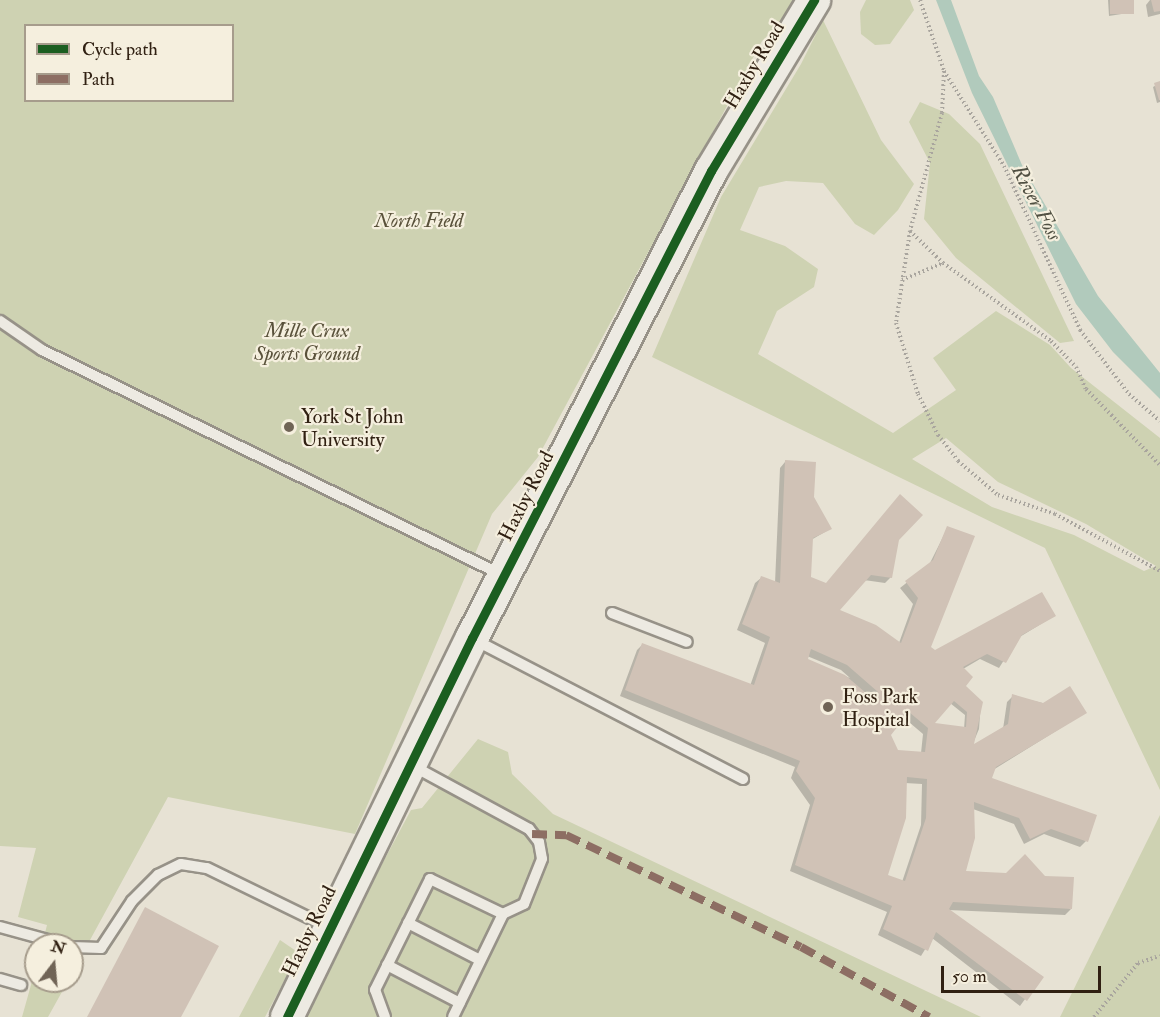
<!DOCTYPE html>
<html>
<head>
<meta charset="utf-8">
<style>
  body { margin:0 }
  #map { position:relative; width:1160px; height:1017px; overflow:hidden; background:#e7e2d4; font-family:"IM FELL Double Pica",serif }
  div>[style] { position:absolute }
  [style*='--x'] { left:calc(var(--x)*1px); top:calc(var(--y)*1px); width:calc(var(--w)*1px); rotate:calc(var(--a)*1deg) }
  .green>* { inset:0; background:#ced2b2 }
  .water>* { inset:0; background:#b1cabc }
  .shadow>* { inset:0; background:#0003 }
  .building>* { inset:0; background:#d0c2b6; transform-origin:0 0 }
  .path>* { height:4px; margin-top:-2px; transform-origin:0; background:repeating-linear-gradient(90deg,#a9a59e 0 1.5px,transparent 0 4.5px) }
  .roads { filter:drop-shadow(2px 0 #979288) drop-shadow(-2px 0 #979288) drop-shadow(0 2px #979288) drop-shadow(0 -2px #979288) }
  .lane>* { height:10px; margin:-5px; padding:0 5px; transform-origin:5px; border-radius:5px; background:#edeae2 }
  .secondary>* { height:32px; margin:-16px; padding:0 16px; transform-origin:16px; border-radius:16px; background:#edeae2 }
  .quiet>* { height:8px; margin-top:-4px; transform-origin:0; background:repeating-linear-gradient(90deg,#8d6e63 0 15px,transparent 0 23px) }
  .cycleway>* { height:9px; margin:-4.5px; padding:0 4.5px; transform-origin:4.5px; border-radius:4.5px; background:#1b5e20 }
  .dots>* { width:16px; height:16px; translate:-50% -50%; box-sizing:border-box; border:3px solid #f5efde; border-radius:50% }
  span { translate:-50% -50%; white-space:nowrap; text-align:center; line-height:1.15; -webkit-text-stroke:4.5px #f5efde; paint-order:stroke }
  .street-label { font-size:20px; color:#302012 }
  .park-label { font-size:20px; color:#59513a; font-style:italic }
  .poi-label { font-size:20px; color:#302012 }
  .left { translate:0 -50%; text-align:left }
  .water-label { font-size:21px; color:#505042; font-style:italic }
  .legend { position:absolute; left:24px; top:24px; width:210px; height:78px; box-sizing:border-box; background:#f5efde; border:2px solid #a69c8c; margin:0; padding:8px 10px; list-style:none; font-size:18px; color:#302012 }
  .legend li { display:flex; align-items:center; gap:12px; height:30px }
  .legend b { width:30px; border:2px solid #a69c8c }
  .north { position:absolute; left:24px; top:933px; width:60px; height:60px; box-sizing:border-box; background:#f5efde; border:2px solid #a69c8c; border-radius:50%; rotate:16deg; font-size:16px; font-weight:700; line-height:24px; text-align:center; color:#302012 }
  .north::after { content:''; display:block; margin:auto; width:21px; height:27px; background:#706456; clip-path:polygon(50% 0,100% 100%,50% 72%,0 100%) }
  .scale { position:absolute; left:941px; top:966px; width:160px; height:27px; box-sizing:border-box; border:3px solid #302012; border-top:0; padding-left:8px; font-size:18px; line-height:21px; white-space:nowrap; color:#302012; -webkit-text-stroke:4px #f5efde; paint-order:stroke }
</style>
</head>
<body>
<div id="map">
  <div class="green">
    <div style="clip-path:polygon(evenodd,0 0,795px 0,784px 20px,762px 41px,538px 457px,492px 514px,355px 834px,168px 797px,72px 973px,72px 945px,42px 945px,47px 925px,18px 917px,36px 848px,0 846px,0 0,26px 26px,232px 26px,232px 100px,26px 100px,26px 26px)"></div>
    <div style="clip-path:polygon(866px 0,910px 0,914px 10px,890px 44px,875px 45px,861px 34px,860px 12px)"></div>
    <div style="clip-path:polygon(evenodd,823px 20px,881px 140px,914px 184px,898px 210px,874px 235px,855px 224px,823px 183px,786px 181px,759px 187px,740px 230px,785px 246px,818px 269px,814px 287px,777px 311px,758px 354px,893px 433px,956px 390px,933px 358px,996px 311px,1050px 345px,1071px 368px,1160px 438px,1160px 790px,1045px 548px,652px 357px,721px 197px,801px 64px,823px 20px,946px 438px,998px 482px,1086px 524px,1156px 566px,1144px 571px,1074px 535px,992px 507px,912px 459px,946px 438px)"></div>
    <div style="clip-path:polygon(920px 102px,949px 114px,980px 144px,1074px 341px,1060px 343px,956px 258px,924px 219px,930px 163px,909px 122px)"></div>
    <div style="clip-path:polygon(478px 739px,508px 752px,512px 774px,553px 814px,981px 1017px,300px 1017px,411px 810px,422px 808px)"></div>
    <div style="clip-path:polygon(1160px 815px,1160px 1017px,1060px 1017px)"></div>
    <div style="clip-path:polygon(280px 940px,299px 953px,265px 1017px,239px 1017px)"></div>
    <div style="clip-path:polygon(36px 967px,36px 981px,68px 981px,48px 1017px,22px 1017px)"></div>
  </div>
  <div class="water">
    <div style="clip-path:polygon(936px 0,951px 0,979px 76px,993px 97px,1022px 165px,1098px 296px,1160px 373px,1160px 399px,1113px 352px,1076px 304px,972px 93px)"></div>
  </div>
  <div class="shadow">
    <div style="clip-path:polygon(1108px 0,1133px 0,1134px 12px,1109px 16px)"></div>
    <div style="clip-path:polygon(1150px 0,1160px 0,1160px 14px,1148px 17px,1146px 5px)"></div>
    <div style="clip-path:polygon(1160px 83px,1160px 102px,1157px 103px,1153px 87px)"></div>
    <div style="clip-path:polygon(evenodd,785px 462px,830px 529px,811px 540px,809px 578px,825px 585px,898px 540px,891px 577px,885px 583px,864px 580px,838px 611px,899px 643px,913px 604px,900px 588px,929px 565px,948px 527px,929px 648px,935px 651px,1054px 616px,1018px 638px,999px 668px,980px 659px,963px 669px,960px 691px,981px 702px,979px 729px,971px 748px,1003px 729px,1007px 702px,1013px 696px,1085px 713px,993px 770px,990px 779px,1086px 841px,1080px 847px,1044px 834px,1024px 844px,1014px 824px,973px 809px,964px 872px,1071px 909px,1065px 915px,948px 910px,1041px 977px,1020px 1006px,932px 938px,921px 956px,878px 935px,887px 912px,790px 871px,810px 805px,791px 778px,795px 767px,620px 696px,637px 650px,643px 644px,750px 686px,765px 643px,737px 630px,755px 583px,761px 578px,775px 583px,780px 468px,785px 462px,807px 656px,841px 670px,850px 678px,806px 660px,807px 656px,785px 462px,950px 703px,965px 715px,964px 729px,932px 724px,950px 703px,785px 462px,903px 717px,923px 734px,921px 753px,897px 751px,889px 735px,903px 717px,785px 462px,905px 783px,922px 784px,921px 825px,902px 882px,886px 875px,905px 783px)"></div>
  </div>
  <div class="building">
    <div style="left:1110px;top:0;width:24px;height:14px"></div>
    <div style="clip-path:polygon(1151px 0,1160px 0,1160px 11px,1154px 12px)"></div>
    <div style="clip-path:polygon(1160px 81px,1160px 100px,1159px 100px,1154px 83px)"></div>
    <div style="clip-path:polygon(evenodd,785px 460px,816px 462px,814px 497px,832px 529px,813px 538px,811px 577px,826px 583px,900px 494px,923px 515px,899px 540px,892px 578px,871px 575px,840px 610px,876px 625px,901px 643px,918px 598px,905px 581px,933px 560px,947px 526px,975px 536px,931px 647px,935px 650px,1042px 592px,1056px 616px,1022px 635px,1006px 663px,987px 654px,963px 667px,973px 677px,966px 686px,983px 702px,974px 744px,1008px 724px,1012px 694px,1043px 703px,1070px 686px,1087px 713px,996px 767px,992px 778px,1097px 815px,1088px 842px,1051px 829px,1030px 839px,1019px 818px,974px 802px,975px 838px,966px 871px,1006px 873px,1025px 854px,1045px 876px,1074px 877px,1072px 909px,953px 902px,949px 909px,1044px 977px,1027px 1001px,936px 932px,928px 951px,883px 929px,892px 906px,795px 865px,815px 798px,796px 771px,800px 761px,625px 690px,642px 643px,754px 685px,770px 637px,742px 624px,761px 576px,780px 583px,785px 460px,811px 649px,847px 665px,878px 692px,873px 699px,845px 675px,808px 659px,811px 649px,785px 460px,954px 701px,967px 712px,966px 727px,935px 723px,954px 701px,785px 460px,909px 712px,928px 728px,925px 752px,898px 750px,891px 735px,909px 712px,785px 460px,907px 777px,927px 779px,926px 818px,905px 881px,888px 875px,906px 818px,907px 777px)"></div>
    <div style="clip-path:polygon(145px 907px,219px 946px,181px 1017px,87px 1017px)"></div>
  </div>
  <div class="path">
    <div style="--x:920;--y:0;--w:75;--a:71.3"></div>
    <div style="--x:944;--y:71;--w:112;--a:57.7"></div>
    <div style="--x:1004;--y:166;--w:181;--a:65.1"></div>
    <div style="--x:1080;--y:330;--w:81;--a:52.6"></div>
    <div style="--x:1129;--y:394;--w:41;--a:41.1"></div>
    <div style="--x:944;--y:71;--w:42;--a:92.7"></div>
    <div style="--x:942;--y:113;--w:122;--a:105.2"></div>
    <div style="--x:910;--y:231;--w:46;--a:44.1"></div>
    <div style="--x:943;--y:263;--w:133;--a:35.8"></div>
    <div style="--x:1051;--y:341;--w:36;--a:46"></div>
    <div style="--x:1076;--y:367;--w:24;--a:66"></div>
    <div style="--x:1086;--y:389;--w:106;--a:45.8"></div>
    <div style="--x:910;--y:231;--w:93;--a:98.7"></div>
    <div style="--x:896;--y:323;--w:74;--a:72.8"></div>
    <div style="--x:918;--y:394;--w:46;--a:64"></div>
    <div style="--x:938;--y:435;--w:33;--a:52"></div>
    <div style="--x:958;--y:461;--w:52;--a:40.4"></div>
    <div style="--x:998;--y:495;--w:60;--a:18.4"></div>
    <div style="--x:1055;--y:514;--w:119;--a:28.5"></div>
    <div style="--x:902;--y:280;--w:44;--a:-22.5"></div>
    <div style="--x:1094;--y:1017;--w:70;--a:-50.8"></div>
    <div style="--x:1138;--y:963;--w:23;--a:-18"></div>
  </div>
  <div class="roads">
    <div class="lane">
      <div style="--x:0;--y:321;--w:51;--a:34.6"></div>
      <div style="--x:42;--y:350;--w:512;--a:26.06"></div>
      <div style="--x:612;--y:613;--w:80;--a:21.1"></div>
      <div style="--x:475;--y:640;--w:302;--a:27.4"></div>
      <div style="--x:413;--y:766;--w:132;--a:28.5"></div>
      <div style="--x:529;--y:829;--w:16;--a:52"></div>
      <div style="--x:539;--y:842;--w:17;--a:80"></div>
      <div style="--x:542;--y:859;--w:48;--a:111.8"></div>
      <div style="--x:524;--y:904;--w:23;--a:155"></div>
      <div style="--x:503;--y:914;--w:114;--a:115.9"></div>
      <div style="--x:408;--y:923;--w:81;--a:27.2"></div>
      <div style="--x:0;--y:927;--w:68;--a:15.3"></div>
      <div style="--x:72;--y:947;--w:29;--a:2"></div>
      <div style="--x:101;--y:948;--w:56;--a:-56.6"></div>
      <div style="--x:132;--y:901;--w:37;--a:-45"></div>
      <div style="--x:158;--y:875;--w:25;--a:-26"></div>
      <div style="--x:181;--y:864;--w:26;--a:9"></div>
      <div style="--x:207;--y:868;--w:135;--a:26"></div>
      <div style="--x:387;--y:965;--w:82;--a:27.5"></div>
      <div style="--x:0;--y:979;--w:22;--a:16"></div>
      <div style="--x:385;--y:1017;--w:29;--a:-110"></div>
      <div style="--x:375;--y:990;--w:124;--a:-63.6"></div>
      <div style="--x:430;--y:879;--w:81;--a:25.6"></div>
    </div>
    <div class="secondary">
      <div style="--x:287;--y:1017;--w:422;--a:-64"></div>
      <div style="--x:472;--y:638;--w:525;--a:-62.9"></div>
      <div style="--x:711;--y:171;--w:200;--a:-58.9"></div>
    </div>
  </div>
  <div class="quiet">
    <div style="--x:532;--y:834;--w:34;--a:2"></div>
    <div style="--x:566;--y:835;--w:260;--a:25.5"></div>
    <div style="--x:801;--y:947;--w:146;--a:28.7"></div>
  </div>
  <div class="cycleway">
    <div style="--x:287;--y:1017;--w:422;--a:-64"></div>
    <div style="--x:472;--y:638;--w:525;--a:-62.9"></div>
    <div style="--x:711;--y:171;--w:200;--a:-58.9"></div>
  </div>
  <div class="dots">
    <div style="left:289px;top:427px;background:#706456"></div>
    <div style="left:828px;top:707px;background:#706456"></div>
  </div>
  <div class="street-label">
    <span style="left:754px;top:65px;rotate:-59deg">Haxby Road</span>
    <span style="left:526px;top:496px;rotate:-63deg">Haxby Road</span>
    <span style="left:309px;top:931px;rotate:-64deg">Haxby Road</span>
  </div>
  <div class="park-label">
    <span style="left:419px;top:220px">North Field</span>
    <span style="left:307px;top:342px">Mille Crux<br>Sports Ground</span>
  </div>
  <div class="poi-label">
    <span class="left" style="left:301px;top:428px">York St John<br>University</span>
    <span class="left" style="left:842px;top:708px">Foss Park<br>Hospital</span>
  </div>
  <div class="water-label">
    <span style="left:1036px;top:203px;rotate:62deg">River Foss</span>
  </div>
  <ul class="legend">
  <li><b style="height:8px;background:#1b5e20"></b>Cycle path</li>
  <li><b style="height:8px;background:#8d6e63"></b>Path</li>
  </ul>
  <div class="north">N</div>
  <div class="scale">50 m</div>
</div>
</body>
</html>
